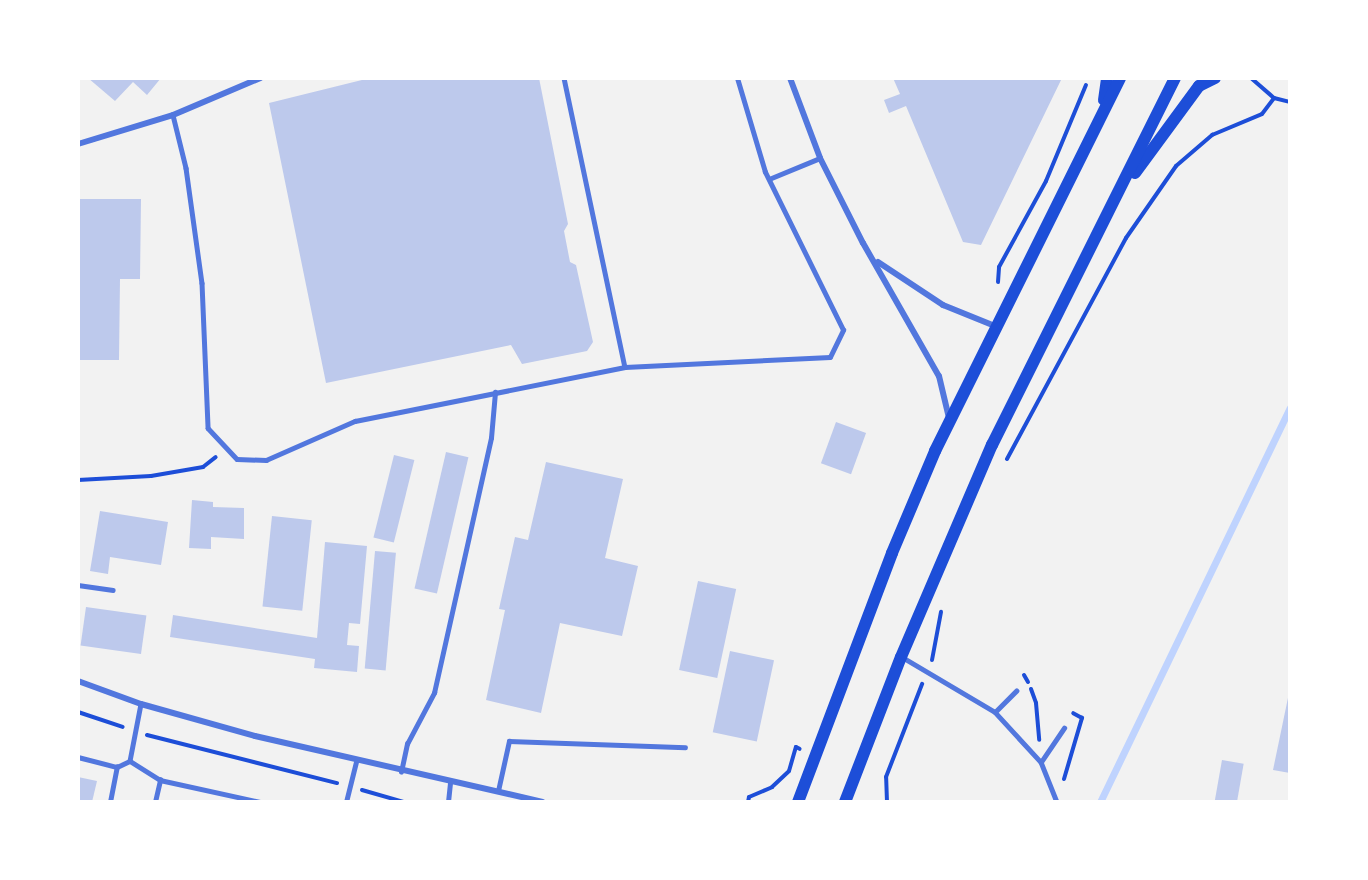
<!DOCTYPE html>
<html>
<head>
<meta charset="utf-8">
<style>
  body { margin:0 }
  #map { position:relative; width:1368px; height:880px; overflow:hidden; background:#f2f2f2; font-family:"Noto Sans",sans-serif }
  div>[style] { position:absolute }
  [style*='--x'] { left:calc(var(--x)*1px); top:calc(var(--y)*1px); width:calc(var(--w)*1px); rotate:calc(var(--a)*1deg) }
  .stream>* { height:7px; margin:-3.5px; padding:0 3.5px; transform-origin:3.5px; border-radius:3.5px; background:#bfd3fe }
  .building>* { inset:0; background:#bdc9ec; transform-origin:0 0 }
  .path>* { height:4px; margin:-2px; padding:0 2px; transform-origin:2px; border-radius:2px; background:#1d4ed8 }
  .service>* { height:4.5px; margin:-2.25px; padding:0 2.25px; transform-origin:2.25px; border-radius:2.25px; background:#5277de }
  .minor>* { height:6px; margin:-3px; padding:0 3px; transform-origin:3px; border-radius:3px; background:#5277de }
  .secondary>* { height:12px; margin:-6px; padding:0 6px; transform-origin:6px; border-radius:6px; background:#1d4ed8 }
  span { translate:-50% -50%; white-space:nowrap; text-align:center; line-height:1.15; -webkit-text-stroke:6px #fff; paint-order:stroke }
  .frame { position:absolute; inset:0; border:80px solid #fff; pointer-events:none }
</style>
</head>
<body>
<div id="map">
  <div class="stream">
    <div style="--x:1100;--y:802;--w:437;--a:-64.3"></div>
  </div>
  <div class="building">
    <div style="clip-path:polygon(88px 78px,161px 78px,147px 95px,133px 82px,115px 101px)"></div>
    <div style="clip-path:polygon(370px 78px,539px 78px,568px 224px,564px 231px,570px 262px,576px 265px,593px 342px,587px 351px,522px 364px,511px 345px,326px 383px,269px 103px)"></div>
    <div style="clip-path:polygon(893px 78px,1062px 78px,981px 245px,963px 242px,906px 106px,889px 113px,884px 100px,900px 94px)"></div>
    <div style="clip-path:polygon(78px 199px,141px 199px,140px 279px,120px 279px,119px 360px,78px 360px)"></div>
    <div style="left:836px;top:422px;width:32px;height:44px;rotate:20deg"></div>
    <div style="left:446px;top:452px;width:23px;height:140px;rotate:13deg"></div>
    <div style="left:394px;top:455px;width:21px;height:85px;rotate:14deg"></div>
    <div style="clip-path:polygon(546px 462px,623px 479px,605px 558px,638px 566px,622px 636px,560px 623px,541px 713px,486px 700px,505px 610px,499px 609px,515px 537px,528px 540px)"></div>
    <div style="clip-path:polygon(192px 500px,213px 502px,213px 507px,244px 508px,244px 539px,211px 537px,211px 549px,189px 548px)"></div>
    <div style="clip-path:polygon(100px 511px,168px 522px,161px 565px,110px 557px,108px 574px,90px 571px)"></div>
    <div style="left:272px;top:516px;width:40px;height:91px;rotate:6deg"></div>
    <div style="clip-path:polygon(325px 542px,367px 546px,360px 624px,349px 623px,347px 645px,359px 646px,357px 672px,314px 668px,315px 659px,170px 637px,173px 615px,317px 638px)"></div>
    <div style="left:375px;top:551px;width:21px;height:118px;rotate:5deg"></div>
    <div style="left:698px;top:581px;width:39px;height:91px;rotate:12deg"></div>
    <div style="left:86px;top:607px;width:61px;height:39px;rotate:8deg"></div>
    <div style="left:730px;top:651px;width:45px;height:83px;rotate:12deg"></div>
    <div style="clip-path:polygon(1289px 693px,1290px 693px,1290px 773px,1273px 770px)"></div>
    <div style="left:1222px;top:760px;width:22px;height:43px;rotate:10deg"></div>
    <div style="clip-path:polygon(78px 777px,97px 781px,92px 802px,78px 802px)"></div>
  </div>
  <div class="path">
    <div style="--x:1251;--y:78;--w:30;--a:41"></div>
    <div style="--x:1274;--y:98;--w:16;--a:14"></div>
    <div style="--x:1289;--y:78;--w:1;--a:45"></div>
    <div style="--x:998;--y:282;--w:15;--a:-86"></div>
    <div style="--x:999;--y:267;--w:98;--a:-61.3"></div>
    <div style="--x:1046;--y:181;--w:104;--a:-67.4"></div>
    <div style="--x:1007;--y:459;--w:251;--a:-61.7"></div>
    <div style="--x:1126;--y:238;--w:88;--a:-55.2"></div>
    <div style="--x:1176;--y:166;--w:48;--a:-40.7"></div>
    <div style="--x:1212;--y:135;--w:54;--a:-22.8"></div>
    <div style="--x:1262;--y:114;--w:20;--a:-53"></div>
    <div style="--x:78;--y:480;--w:73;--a:-3.1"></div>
    <div style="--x:151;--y:476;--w:53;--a:-9.8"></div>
    <div style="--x:203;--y:467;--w:16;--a:-38"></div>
    <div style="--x:932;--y:660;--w:49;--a:-79.4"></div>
    <div style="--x:1024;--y:675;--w:8;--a:60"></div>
    <div style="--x:1031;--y:689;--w:15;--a:70"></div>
    <div style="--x:1036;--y:703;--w:37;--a:85"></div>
    <div style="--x:78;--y:712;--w:47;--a:18.4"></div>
    <div style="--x:147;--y:735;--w:196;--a:14.2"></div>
    <div style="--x:1064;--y:779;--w:64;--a:-73.6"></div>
    <div style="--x:1082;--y:718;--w:10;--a:-151"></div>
    <div style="--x:362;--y:790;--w:44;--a:15.9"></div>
    <div style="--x:748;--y:802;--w:5;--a:-79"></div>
    <div style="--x:749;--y:797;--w:25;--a:-23"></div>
    <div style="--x:772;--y:787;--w:23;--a:-43"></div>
    <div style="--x:789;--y:771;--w:25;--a:-74"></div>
    <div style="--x:796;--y:747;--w:4;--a:27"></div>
    <div style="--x:887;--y:802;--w:25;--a:-92"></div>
    <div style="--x:886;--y:777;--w:100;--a:-68.8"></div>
  </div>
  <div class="service">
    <div style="--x:564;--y:78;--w:295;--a:78.1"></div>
    <div style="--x:625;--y:367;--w:205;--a:-2.8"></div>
    <div style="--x:830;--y:357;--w:30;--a:-64"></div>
    <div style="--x:843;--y:330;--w:176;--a:-116.3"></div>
    <div style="--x:765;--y:172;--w:98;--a:-106.6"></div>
    <div style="--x:173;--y:115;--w:55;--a:76.2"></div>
    <div style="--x:186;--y:168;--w:116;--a:82.1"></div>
    <div style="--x:202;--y:283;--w:145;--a:87.6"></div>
    <div style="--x:208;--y:428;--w:42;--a:46.9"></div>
    <div style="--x:237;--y:459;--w:29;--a:2"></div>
    <div style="--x:266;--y:460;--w:97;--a:-23.7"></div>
    <div style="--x:355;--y:421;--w:275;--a:-11.3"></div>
    <div style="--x:769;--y:179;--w:55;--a:-22.4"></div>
    <div style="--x:78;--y:585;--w:35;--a:8"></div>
    <div style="--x:902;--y:657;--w:108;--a:30.6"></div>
    <div style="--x:995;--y:712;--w:68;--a:47.4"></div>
    <div style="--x:1041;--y:762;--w:43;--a:68.2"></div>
    <div style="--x:141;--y:704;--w:58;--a:100.9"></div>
    <div style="--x:130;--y:761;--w:36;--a:32"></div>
    <div style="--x:160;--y:780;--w:102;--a:12.4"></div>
    <div style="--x:995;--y:712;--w:30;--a:-45"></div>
    <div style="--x:78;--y:757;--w:40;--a:14.4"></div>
    <div style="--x:1041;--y:762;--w:41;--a:-55.9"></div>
    <div style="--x:401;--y:772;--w:29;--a:-78"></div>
    <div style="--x:407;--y:744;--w:58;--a:-62.1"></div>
    <div style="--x:434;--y:693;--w:261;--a:-77.4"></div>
    <div style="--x:491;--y:438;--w:46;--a:-85"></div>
    <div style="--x:498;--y:791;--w:51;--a:-77.6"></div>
    <div style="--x:509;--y:741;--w:176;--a:2"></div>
    <div style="--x:110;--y:802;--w:36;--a:-79"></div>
    <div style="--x:117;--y:767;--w:14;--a:-25"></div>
    <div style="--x:155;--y:802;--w:23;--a:-77"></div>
    <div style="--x:346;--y:802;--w:41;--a:-76"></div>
    <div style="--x:448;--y:802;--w:20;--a:-84"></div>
  </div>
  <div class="minor">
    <div style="--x:790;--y:78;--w:85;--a:69.4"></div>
    <div style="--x:820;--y:158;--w:95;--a:63.2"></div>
    <div style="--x:863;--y:243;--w:153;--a:60.3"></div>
    <div style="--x:939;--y:376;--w:43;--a:76.6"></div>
    <div style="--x:78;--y:144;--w:99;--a:-17"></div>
    <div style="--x:173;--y:115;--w:95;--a:-23"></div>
    <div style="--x:878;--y:262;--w:78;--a:33.5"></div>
    <div style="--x:943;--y:305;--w:56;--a:22"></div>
    <div style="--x:78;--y:681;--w:67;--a:20.1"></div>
    <div style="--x:141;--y:704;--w:118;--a:15.7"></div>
    <div style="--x:255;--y:736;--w:295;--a:12.9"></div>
  </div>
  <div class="secondary">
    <div style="--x:1104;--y:100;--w:22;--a:-82"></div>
    <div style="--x:1135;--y:173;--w:108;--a:-53.7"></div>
    <div style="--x:1199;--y:86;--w:18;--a:-27"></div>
    <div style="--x:798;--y:802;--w:266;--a:-69.3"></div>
    <div style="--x:892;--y:553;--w:111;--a:-67.1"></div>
    <div style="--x:935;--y:451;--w:416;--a:-63.6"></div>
    <div style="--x:845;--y:802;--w:155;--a:-68.9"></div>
    <div style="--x:901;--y:657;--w:231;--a:-66.8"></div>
    <div style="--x:992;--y:445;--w:410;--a:-63.5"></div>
  </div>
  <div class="frame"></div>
</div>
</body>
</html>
